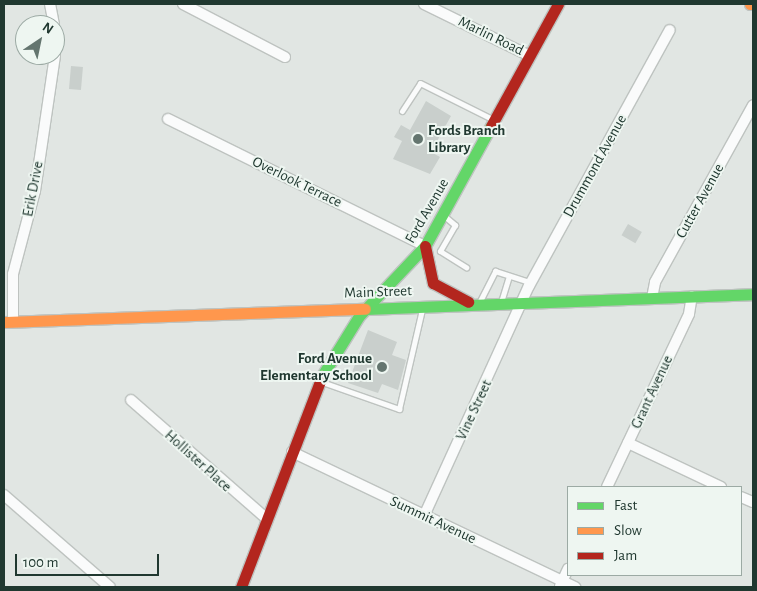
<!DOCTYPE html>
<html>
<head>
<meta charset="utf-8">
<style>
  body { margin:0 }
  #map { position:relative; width:757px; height:591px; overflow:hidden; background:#e1e6e3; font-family:"Alegreya Sans",sans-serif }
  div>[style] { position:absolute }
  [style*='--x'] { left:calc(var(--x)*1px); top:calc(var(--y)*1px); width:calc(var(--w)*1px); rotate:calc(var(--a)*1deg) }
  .building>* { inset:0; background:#c9cfcc; transform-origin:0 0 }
  .roads { filter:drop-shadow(1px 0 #bec3c0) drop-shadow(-1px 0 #bec3c0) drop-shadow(0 1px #bec3c0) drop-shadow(0 -1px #bec3c0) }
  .lane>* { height:5px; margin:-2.5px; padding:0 2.5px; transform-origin:2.5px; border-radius:2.5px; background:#fafbfb }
  .street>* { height:10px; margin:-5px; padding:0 5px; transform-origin:5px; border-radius:5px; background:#fafbfb }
  .fast>* { height:11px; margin:-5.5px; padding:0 5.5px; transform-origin:5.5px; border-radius:5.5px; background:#63d668 }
  .slow>* { height:11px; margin:-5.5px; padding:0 5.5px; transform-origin:5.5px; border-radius:5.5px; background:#ff974d }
  .jam>* { height:11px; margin:-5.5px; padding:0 5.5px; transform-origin:5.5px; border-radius:5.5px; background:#b3261e }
  .dots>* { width:14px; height:14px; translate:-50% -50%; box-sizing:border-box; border:2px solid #eef6f1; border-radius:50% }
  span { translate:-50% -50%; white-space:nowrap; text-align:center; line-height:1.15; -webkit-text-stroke:4px #eef6f1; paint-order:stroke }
  .street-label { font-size:15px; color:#203830 }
  .poi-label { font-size:15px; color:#203830; font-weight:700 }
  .left { translate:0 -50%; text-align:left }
  .right { translate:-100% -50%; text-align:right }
  .frame { position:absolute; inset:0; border:5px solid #203830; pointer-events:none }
  .legend { position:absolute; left:567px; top:486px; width:175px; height:90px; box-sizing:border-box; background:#eef6f1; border:1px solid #9caaa4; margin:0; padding:6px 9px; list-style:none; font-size:15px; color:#203830 }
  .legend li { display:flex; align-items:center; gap:10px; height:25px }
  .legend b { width:25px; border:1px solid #9caaa4 }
  .north { position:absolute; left:15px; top:15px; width:50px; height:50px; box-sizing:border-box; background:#eef6f1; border:1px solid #9caaa4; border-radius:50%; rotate:34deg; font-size:14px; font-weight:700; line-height:20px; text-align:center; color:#203830 }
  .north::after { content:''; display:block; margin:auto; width:18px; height:22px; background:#64756f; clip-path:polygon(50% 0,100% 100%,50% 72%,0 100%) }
  .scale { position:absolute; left:15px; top:554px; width:144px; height:22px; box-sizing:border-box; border:2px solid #203830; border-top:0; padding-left:6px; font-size:15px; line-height:18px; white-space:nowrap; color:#203830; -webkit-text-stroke:4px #eef6f1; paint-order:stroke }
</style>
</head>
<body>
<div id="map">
  <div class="building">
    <div style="left:71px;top:66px;width:12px;height:23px;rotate:5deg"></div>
    <div style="clip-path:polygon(426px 101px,451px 116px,431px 152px,440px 157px,430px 174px,393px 159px,402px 141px,394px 137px,401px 125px,410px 130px)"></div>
    <div style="left:628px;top:224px;width:16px;height:13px;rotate:30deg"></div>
    <div style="clip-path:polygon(368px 330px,397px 342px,392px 355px,406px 360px,398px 390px,382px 384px,378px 393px,348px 383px)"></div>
  </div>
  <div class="roads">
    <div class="lane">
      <div style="--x:402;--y:111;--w:33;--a:-57"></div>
      <div style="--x:420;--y:83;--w:80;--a:26.6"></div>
      <div style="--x:443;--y:215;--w:16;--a:40"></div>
      <div style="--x:455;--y:225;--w:30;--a:120"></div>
      <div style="--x:440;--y:251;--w:31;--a:32"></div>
      <div style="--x:480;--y:301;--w:34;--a:-63"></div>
      <div style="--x:495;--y:271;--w:38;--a:18"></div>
      <div style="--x:501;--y:302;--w:27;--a:-73"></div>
      <div style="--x:322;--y:382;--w:82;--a:19.3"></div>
      <div style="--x:399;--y:409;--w:103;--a:-77"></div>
    </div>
    <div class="street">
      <div style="--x:50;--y:4;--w:21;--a:79"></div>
      <div style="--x:183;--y:4;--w:115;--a:27.5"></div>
      <div style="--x:424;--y:4;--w:118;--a:26.1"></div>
      <div style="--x:55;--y:40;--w:13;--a:90"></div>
      <div style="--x:168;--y:119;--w:287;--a:26.3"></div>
      <div style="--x:652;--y:298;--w:16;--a:-79"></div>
      <div style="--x:655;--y:282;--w:202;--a:-61"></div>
      <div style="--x:13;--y:321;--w:47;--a:-90"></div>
      <div style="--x:13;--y:274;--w:86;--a:-75.2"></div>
      <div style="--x:35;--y:191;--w:137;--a:-81.6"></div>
      <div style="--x:131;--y:400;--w:181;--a:41.2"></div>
      <div style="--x:628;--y:443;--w:103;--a:25.3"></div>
      <div style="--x:292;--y:452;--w:314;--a:25.5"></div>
      <div style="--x:607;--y:487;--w:191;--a:-64.6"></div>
      <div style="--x:689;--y:314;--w:18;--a:-81"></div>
      <div style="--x:4;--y:495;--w:140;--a:41"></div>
      <div style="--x:741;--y:497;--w:13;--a:23"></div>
      <div style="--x:424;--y:516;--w:253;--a:-65.5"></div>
      <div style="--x:529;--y:286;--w:292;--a:-61.2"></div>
      <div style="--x:560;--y:586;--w:19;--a:-65"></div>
    </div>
    <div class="fast">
      <div style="--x:365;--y:309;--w:388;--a:-2.2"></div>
      <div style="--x:322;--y:376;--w:70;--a:-58.3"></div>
      <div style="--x:359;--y:316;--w:96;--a:-46.7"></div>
      <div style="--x:425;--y:246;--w:137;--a:-61.2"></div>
    </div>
    <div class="slow">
      <div style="--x:750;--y:4;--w:3;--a:0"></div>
      <div style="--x:4;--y:322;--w:361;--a:-2.1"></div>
    </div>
    <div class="jam">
      <div style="--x:491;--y:126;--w:139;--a:-61.2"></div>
      <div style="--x:425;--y:246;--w:38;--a:78"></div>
      <div style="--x:433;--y:283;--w:40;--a:28"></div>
      <div style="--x:241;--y:587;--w:226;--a:-69"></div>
    </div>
  </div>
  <div class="dots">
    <div style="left:418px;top:139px;background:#64756f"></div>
    <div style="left:382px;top:367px;background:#64756f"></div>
  </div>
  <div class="street-label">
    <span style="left:491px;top:36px;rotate:26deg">Marlin Road</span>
    <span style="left:595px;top:166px;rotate:-61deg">Drummond Avenue</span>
    <span style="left:297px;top:182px;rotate:26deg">Overlook Terrace</span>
    <span style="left:33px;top:189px;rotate:-79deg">Erik Drive</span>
    <span style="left:700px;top:201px;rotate:-61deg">Cutter Avenue</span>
    <span style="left:427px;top:211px;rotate:-60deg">Ford Avenue</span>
    <span style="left:378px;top:292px;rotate:-2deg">Main Street</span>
    <span style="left:652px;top:392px;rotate:-65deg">Grant Avenue</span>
    <span style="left:474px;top:410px;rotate:-65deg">Vine Street</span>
    <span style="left:198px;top:461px;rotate:42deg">Hollister Place</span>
    <span style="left:433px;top:520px;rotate:25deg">Summit Avenue</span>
  </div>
  <div class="poi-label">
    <span class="left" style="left:428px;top:139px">Fords Branch<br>Library</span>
    <span class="right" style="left:372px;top:367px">Ford Avenue<br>Elementary School</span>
  </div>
  <div class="frame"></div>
  <ul class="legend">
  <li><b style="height:6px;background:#63d668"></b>Fast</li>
  <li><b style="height:6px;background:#ff974d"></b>Slow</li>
  <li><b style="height:6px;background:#b3261e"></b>Jam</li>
  </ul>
  <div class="north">N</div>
  <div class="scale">100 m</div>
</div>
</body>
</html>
